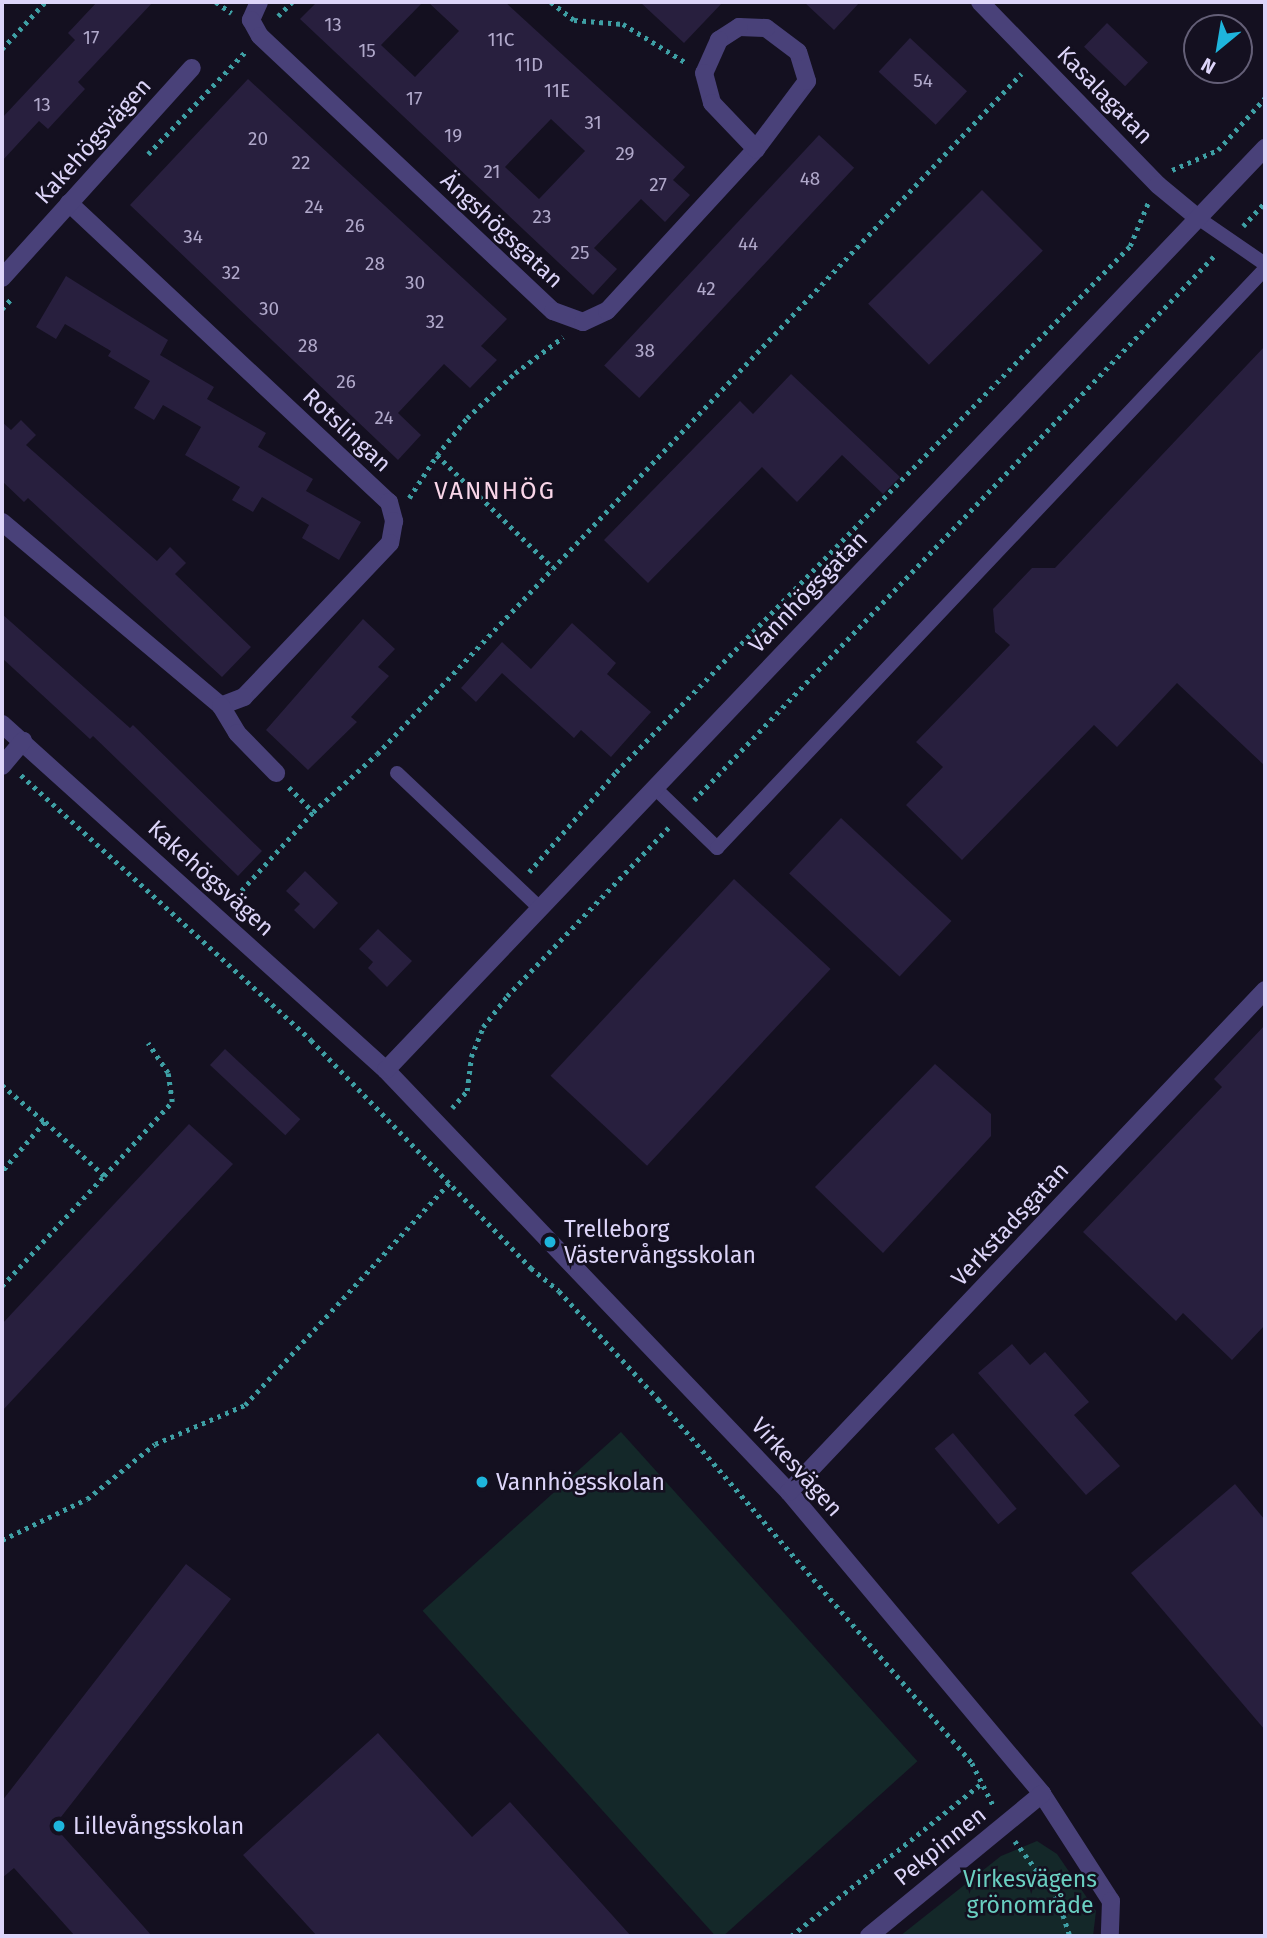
<!DOCTYPE html>
<html>
<head>
<meta charset="utf-8">
<style>
  body { margin:0 }
  #map { position:relative; width:1267px; height:1938px; overflow:hidden; background:#141020; font-family:"Fira Sans",sans-serif }
  div>[style] { position:absolute }
  [style*='--x'] { left:calc(var(--x)*1px); top:calc(var(--y)*1px); width:calc(var(--w)*1px); rotate:calc(var(--a)*1deg) }
  .green>* { inset:0; background:#142829; transform-origin:0 0 }
  .building>* { inset:0; background:#281f3e; transform-origin:0 0 }
  .path>* { height:4.5px; margin-top:-2.25px; transform-origin:0; background:repeating-linear-gradient(90deg,#3e9fa4 0 3.5px,transparent 0 8.5px) }
  .lane>* { height:14px; margin:-7px; padding:0 7px; transform-origin:7px; border-radius:7px; background:#494179 }
  .street>* { height:18px; margin:-9px; padding:0 9px; transform-origin:9px; border-radius:9px; background:#494179 }
  .dots>* { width:19px; height:19px; translate:-50% -50%; box-sizing:border-box; border:4px solid #141020; border-radius:50% }
  span { translate:-50% -50%; white-space:nowrap; text-align:center; line-height:1.15; -webkit-text-stroke:5px #141020; paint-order:stroke }
  .number-label { font-size:19px; color:#b0a8ca }
  .number-label span { -webkit-text-stroke-width:0 }
  .street-label { font-size:23px; color:#ddd5f9 }
  .poi-label { font-size:23px; color:#ddd5f9 }
  .left { translate:0 -50%; text-align:left }
  .park-label { font-size:23px; color:#6acfc1 }
  .neighbourhood-label { font-size:24px; color:#fad6e9; letter-spacing:2px }
  .frame { position:absolute; inset:0; border:4px solid #ddd5f9; pointer-events:none }
  .north { position:absolute; left:1183px; top:14px; width:70px; height:70px; box-sizing:border-box; background:#141020; border:2px solid #645f77; border-radius:50%; rotate:210deg; font-size:19px; font-weight:700; line-height:28px; text-align:center; color:#ddd5f9 }
  .north::after { content:''; display:block; margin:auto; width:24px; height:32px; background:#1eb5dc; clip-path:polygon(50% 0,100% 100%,50% 72%,0 100%) }
</style>
</head>
<body>
<div id="map">
  <div class="green">
    <div style="left:621px;top:1432px;width:443px;height:267px;rotate:48deg"></div>
    <div style="clip-path:polygon(1037px 1841px,1057px 1854px,1096px 1911px,1093px 1936px,900px 1936px,1001px 1856px)"></div>
  </div>
  <div class="building">
    <div style="clip-path:polygon(97px 2px,153px 2px,78px 82px,85px 89px,48px 129px,39px 121px,2px 161px,2px 118px,75px 40px,68px 33px)"></div>
    <div style="clip-path:polygon(evenodd,317px 2px,423px 2px,381px 45px,415px 77px,459px 31px,428px 2px,505px 2px,685px 167px,673px 180px,690px 195px,665px 222px,641px 199px,594px 248px,617px 269px,593px 295px,300px 19px,317px 2px,551px 119px,585px 151px,539px 199px,505px 167px,551px 119px)"></div>
    <div style="clip-path:polygon(640px 2px,723px 2px,684px 43px)"></div>
    <div style="clip-path:polygon(804px 2px,860px 2px,834px 30px)"></div>
    <div style="left:1107px;top:23px;width:57px;height:33px;rotate:44deg"></div>
    <div style="left:910px;top:38px;width:78px;height:46px;rotate:43deg"></div>
    <div style="clip-path:polygon(248px 79px,507px 319px,481px 346px,497px 360px,470px 388px,444px 364px,398px 413px,421px 435px,398px 460px,130px 205px)"></div>
    <div style="left:819px;top:135px;width:48px;height:315px;rotate:43deg"></div>
    <div style="left:982px;top:190px;width:86px;height:161px;rotate:45deg"></div>
    <div style="clip-path:polygon(66px 276px,168px 340px,160px 355px,214px 387px,207px 399px,266px 433px,258px 447px,313px 479px,306px 491px,361px 522px,339px 560px,302px 538px,309px 525px,262px 497px,253px 512px,232px 500px,240px 487px,185px 455px,201px 427px,163px 405px,154px 420px,134px 408px,150px 381px,108px 356px,111px 351px,65px 324px,56px 339px,36px 327px)"></div>
    <div style="clip-path:polygon(1265px 346px,1265px 766px,1177px 683px,1117px 747px,1094px 725px,962px 860px,906px 805px,943px 767px,916px 742px,1010px 645px,995px 632px,993px 609px,1032px 568px,1055px 568px)"></div>
    <div style="clip-path:polygon(791px 374px,900px 477px,883px 494px,842px 455px,797px 502px,762px 467px,648px 583px,604px 540px,740px 401px,753px 414px)"></div>
    <div style="clip-path:polygon(21px 420px,36px 435px,26px 445px,157px 561px,170px 547px,186px 563px,175px 574px,251px 647px,222px 677px,28px 498px,24px 502px,2px 481px,2px 422px,11px 430px)"></div>
    <div style="clip-path:polygon(2px 614px,130px 728px,133px 725px,262px 851px,238px 876px,93px 736px,90px 739px,2px 658px)"></div>
    <div style="clip-path:polygon(363px 619px,395px 649px,378px 667px,389px 676px,351px 717px,357px 722px,308px 770px,266px 730px)"></div>
    <div style="clip-path:polygon(572px 623px,616px 663px,607px 674px,651px 712px,611px 757px,581px 730px,574px 738px,502px 673px,476px 702px,461px 688px,502px 642px,531px 669px)"></div>
    <div style="left:841px;top:818px;width:151px;height:76px;rotate:43deg"></div>
    <div style="clip-path:polygon(305px 871px,338px 903px,314px 929px,294px 910px,300px 904px,286px 891px)"></div>
    <div style="left:734px;top:879px;width:132px;height:269px;rotate:43deg"></div>
    <div style="clip-path:polygon(378px 929px,412px 961px,387px 987px,368px 968px,373px 962px,359px 949px)"></div>
    <div style="clip-path:polygon(1265px 1025px,1265px 1325px,1232px 1360px,1183px 1313px,1176px 1321px,1083px 1232px,1222px 1087px,1214px 1079px)"></div>
    <div style="left:225px;top:1049px;width:103px;height:22px;rotate:43deg"></div>
    <div style="clip-path:polygon(935px 1064px,991px 1114px,991px 1136px,883px 1253px,815px 1187px)"></div>
    <div style="clip-path:polygon(189px 1124px,233px 1164px,2px 1411px,2px 1324px)"></div>
    <div style="clip-path:polygon(1012px 1344px,1030px 1365px,1045px 1352px,1089px 1402px,1074px 1415px,1120px 1466px,1086px 1495px,978px 1373px)"></div>
    <div style="left:953px;top:1433px;width:99px;height:24px;rotate:50deg"></div>
    <div style="clip-path:polygon(1235px 1484px,1265px 1520px,1265px 1730px,1131px 1573px)"></div>
    <div style="clip-path:polygon(186px 1564px,231px 1599px,54px 1826px,152px 1936px,75px 1936px,14px 1868px,2px 1878px,2px 1801px)"></div>
    <div style="clip-path:polygon(378px 1733px,472px 1837px,510px 1802px,631px 1936px,317px 1936px,243px 1855px)"></div>
  </div>
  <div class="path">
    <div style="--x:216;--y:2;--w:19;--a:35"></div>
    <div style="--x:551;--y:2;--w:29;--a:38"></div>
    <div style="--x:574;--y:20;--w:49;--a:4.7"></div>
    <div style="--x:623;--y:24;--w:73;--a:31.5"></div>
    <div style="--x:278;--y:16;--w:20;--a:-45"></div>
    <div style="--x:2;--y:49;--w:64;--a:-47.5"></div>
    <div style="--x:148;--y:154;--w:142;--a:-46.4"></div>
    <div style="--x:1172;--y:170;--w:50;--a:-23.5"></div>
    <div style="--x:1218;--y:150;--w:70;--a:-47.9"></div>
    <div style="--x:1243;--y:226;--w:33;--a:-47"></div>
    <div style="--x:2;--y:309;--w:15;--a:-48"></div>
    <div style="--x:437;--y:455;--w:48;--a:-51"></div>
    <div style="--x:467;--y:418;--w:66;--a:-43.2"></div>
    <div style="--x:515;--y:373;--w:60;--a:-36.9"></div>
    <div style="--x:409;--y:498;--w:51;--a:-56.9"></div>
    <div style="--x:437;--y:455;--w:162;--a:44.2"></div>
    <div style="--x:21;--y:775;--w:393;--a:42.4"></div>
    <div style="--x:311;--y:1040;--w:317;--a:46"></div>
    <div style="--x:531;--y:1268;--w:36;--a:39"></div>
    <div style="--x:559;--y:1291;--w:147;--a:47.5"></div>
    <div style="--x:658;--y:1399;--w:481;--a:49.2"></div>
    <div style="--x:972;--y:1763;--w:49;--a:63.4"></div>
    <div style="--x:289;--y:787;--w:35;--a:46"></div>
    <div style="--x:694;--y:800;--w:754;--a:-46.29"></div>
    <div style="--x:529;--y:872;--w:133;--a:-49"></div>
    <div style="--x:616;--y:772;--w:735;--a:-45.66"></div>
    <div style="--x:1130;--y:246;--w:47;--a:-67.3"></div>
    <div style="--x:230;--y:903;--w:123;--a:-47.6"></div>
    <div style="--x:313;--y:812;--w:86;--a:-42.2"></div>
    <div style="--x:377;--y:754;--w:937;--a:-46.56"></div>
    <div style="--x:2;--y:1085;--w:57;--a:40.7"></div>
    <div style="--x:45;--y:1122;--w:66;--a:130.7"></div>
    <div style="--x:452;--y:1108;--w:23;--a:-49"></div>
    <div style="--x:467;--y:1091;--w:34;--a:-83"></div>
    <div style="--x:471;--y:1057;--w:32;--a:-68"></div>
    <div style="--x:483;--y:1027;--w:39;--a:-52"></div>
    <div style="--x:507;--y:996;--w:234;--a:-46.2"></div>
    <div style="--x:104;--y:1176;--w:100;--a:-47.4"></div>
    <div style="--x:172;--y:1102;--w:29;--a:-98"></div>
    <div style="--x:168;--y:1073;--w:36;--a:-124"></div>
    <div style="--x:2;--y:1286;--w:150;--a:-47.2"></div>
    <div style="--x:104;--y:1176;--w:80;--a:-137.5"></div>
    <div style="--x:2;--y:1540;--w:94;--a:-25.8"></div>
    <div style="--x:87;--y:1499;--w:87;--a:-39"></div>
    <div style="--x:155;--y:1444;--w:98;--a:-23.4"></div>
    <div style="--x:245;--y:1405;--w:303;--a:-47.4"></div>
    <div style="--x:1015;--y:1841;--w:72;--a:53.4"></div>
    <div style="--x:1058;--y:1899;--w:39;--a:72"></div>
    <div style="--x:791;--y:1936;--w:245;--a:-38.7"></div>
  </div>
  <div class="lane">
    <div style="--x:1198;--y:218;--w:81;--a:34.5"></div>
    <div style="--x:397;--y:773;--w:198;--a:43.4"></div>
    <div style="--x:656;--y:789;--w:85;--a:44"></div>
    <div style="--x:717;--y:848;--w:797;--a:-46.58"></div>
  </div>
  <div class="street">
    <div style="--x:259;--y:2;--w:20;--a:114"></div>
    <div style="--x:251;--y:20;--w:18;--a:61"></div>
    <div style="--x:260;--y:36;--w:402;--a:43.2"></div>
    <div style="--x:553;--y:311;--w:32;--a:20"></div>
    <div style="--x:583;--y:322;--w:26;--a:-25"></div>
    <div style="--x:607;--y:311;--w:220;--a:-47.4"></div>
    <div style="--x:756;--y:149;--w:85;--a:-53.1"></div>
    <div style="--x:807;--y:81;--w:30;--a:-107"></div>
    <div style="--x:798;--y:52;--w:40;--a:-143"></div>
    <div style="--x:766;--y:28;--w:27;--a:-178"></div>
    <div style="--x:739;--y:27;--w:24;--a:147"></div>
    <div style="--x:719;--y:40;--w:36;--a:114"></div>
    <div style="--x:704;--y:73;--w:31;--a:75"></div>
    <div style="--x:712;--y:103;--w:64;--a:46.3"></div>
    <div style="--x:980;--y:2;--w:255;--a:45.8"></div>
    <div style="--x:1158;--y:185;--w:52;--a:39.5"></div>
    <div style="--x:69;--y:203;--w:438;--a:43.1"></div>
    <div style="--x:389;--y:502;--w:20;--a:75"></div>
    <div style="--x:394;--y:521;--w:22;--a:100"></div>
    <div style="--x:390;--y:543;--w:212;--a:133.5"></div>
    <div style="--x:244;--y:697;--w:25;--a:159"></div>
    <div style="--x:2;--y:278;--w:283;--a:-47.9"></div>
    <div style="--x:2;--y:522;--w:286;--a:40"></div>
    <div style="--x:221;--y:706;--w:31;--a:59"></div>
    <div style="--x:237;--y:733;--w:56;--a:45.7"></div>
    <div style="--x:2;--y:724;--w:517;--a:42.02"></div>
    <div style="--x:386;--y:1070;--w:584;--a:46.32"></div>
    <div style="--x:789;--y:1492;--w:394;--a:50"></div>
    <div style="--x:1042;--y:1794;--w:127;--a:57.2"></div>
    <div style="--x:1111;--y:1901;--w:35;--a:92"></div>
    <div style="--x:2;--y:766;--w:33;--a:-50"></div>
    <div style="--x:386;--y:1070;--w:1274;--a:-46.37"></div>
    <div style="--x:789;--y:1492;--w:692;--a:-46.52"></div>
    <div style="--x:869;--y:1936;--w:224;--a:-39.4"></div>
  </div>
  <div class="dots">
    <div style="left:550px;top:1242px;background:#1eb5dc"></div>
    <div style="left:482px;top:1482px;background:#1eb5dc"></div>
    <div style="left:59px;top:1826px;background:#1eb5dc"></div>
  </div>
  <div class="number-label">
    <span style="left:333px;top:25px">13</span>
    <span style="left:91px;top:38px">17</span>
    <span style="left:501px;top:40px">11C</span>
    <span style="left:367px;top:51px">15</span>
    <span style="left:529px;top:65px">11D</span>
    <span style="left:923px;top:81px">54</span>
    <span style="left:557px;top:91px">11E</span>
    <span style="left:414px;top:99px">17</span>
    <span style="left:42px;top:105px">13</span>
    <span style="left:593px;top:123px">31</span>
    <span style="left:453px;top:136px">19</span>
    <span style="left:258px;top:139px">20</span>
    <span style="left:625px;top:154px">29</span>
    <span style="left:301px;top:163px">22</span>
    <span style="left:492px;top:172px">21</span>
    <span style="left:810px;top:179px">48</span>
    <span style="left:658px;top:185px">27</span>
    <span style="left:314px;top:207px">24</span>
    <span style="left:542px;top:217px">23</span>
    <span style="left:355px;top:226px">26</span>
    <span style="left:193px;top:237px">34</span>
    <span style="left:748px;top:244px">44</span>
    <span style="left:580px;top:253px">25</span>
    <span style="left:375px;top:264px">28</span>
    <span style="left:231px;top:273px">32</span>
    <span style="left:415px;top:283px">30</span>
    <span style="left:706px;top:289px">42</span>
    <span style="left:269px;top:309px">30</span>
    <span style="left:435px;top:322px">32</span>
    <span style="left:308px;top:346px">28</span>
    <span style="left:645px;top:351px">38</span>
    <span style="left:346px;top:382px">26</span>
    <span style="left:384px;top:418px">24</span>
  </div>
  <div class="street-label">
    <span style="left:1105px;top:95px;rotate:46deg">Kasalagatan</span>
    <span style="left:93px;top:141px;rotate:-48deg">Kakehögsvägen</span>
    <span style="left:502px;top:230px;rotate:43deg">Ängshögsgatan</span>
    <span style="left:347px;top:430px;rotate:43deg">Rotslingan</span>
    <span style="left:808px;top:592px;rotate:-46deg">Vannhögsgatan</span>
    <span style="left:211px;top:878px;rotate:42deg">Kakehögsvägen</span>
    <span style="left:1010px;top:1224px;rotate:-47deg">Verkstadsgatan</span>
    <span style="left:797px;top:1467px;rotate:48deg">Virkesvägen</span>
    <span style="left:940px;top:1846px;rotate:-39deg">Pekpinnen</span>
  </div>
  <div class="poi-label">
    <span class="left" style="left:564px;top:1242px">Trelleborg<br>Västervångsskolan</span>
    <span class="left" style="left:496px;top:1482px">Vannhögsskolan</span>
    <span class="left" style="left:73px;top:1826px">Lillevångsskolan</span>
  </div>
  <div class="park-label">
    <span style="left:1030px;top:1892px">Virkesvägens<br>grönområde</span>
  </div>
  <div class="neighbourhood-label">
    <span style="left:495px;top:492px">VANNHÖG</span>
  </div>
  <div class="frame"></div>
  <div class="north">N</div>
</div>
</body>
</html>
